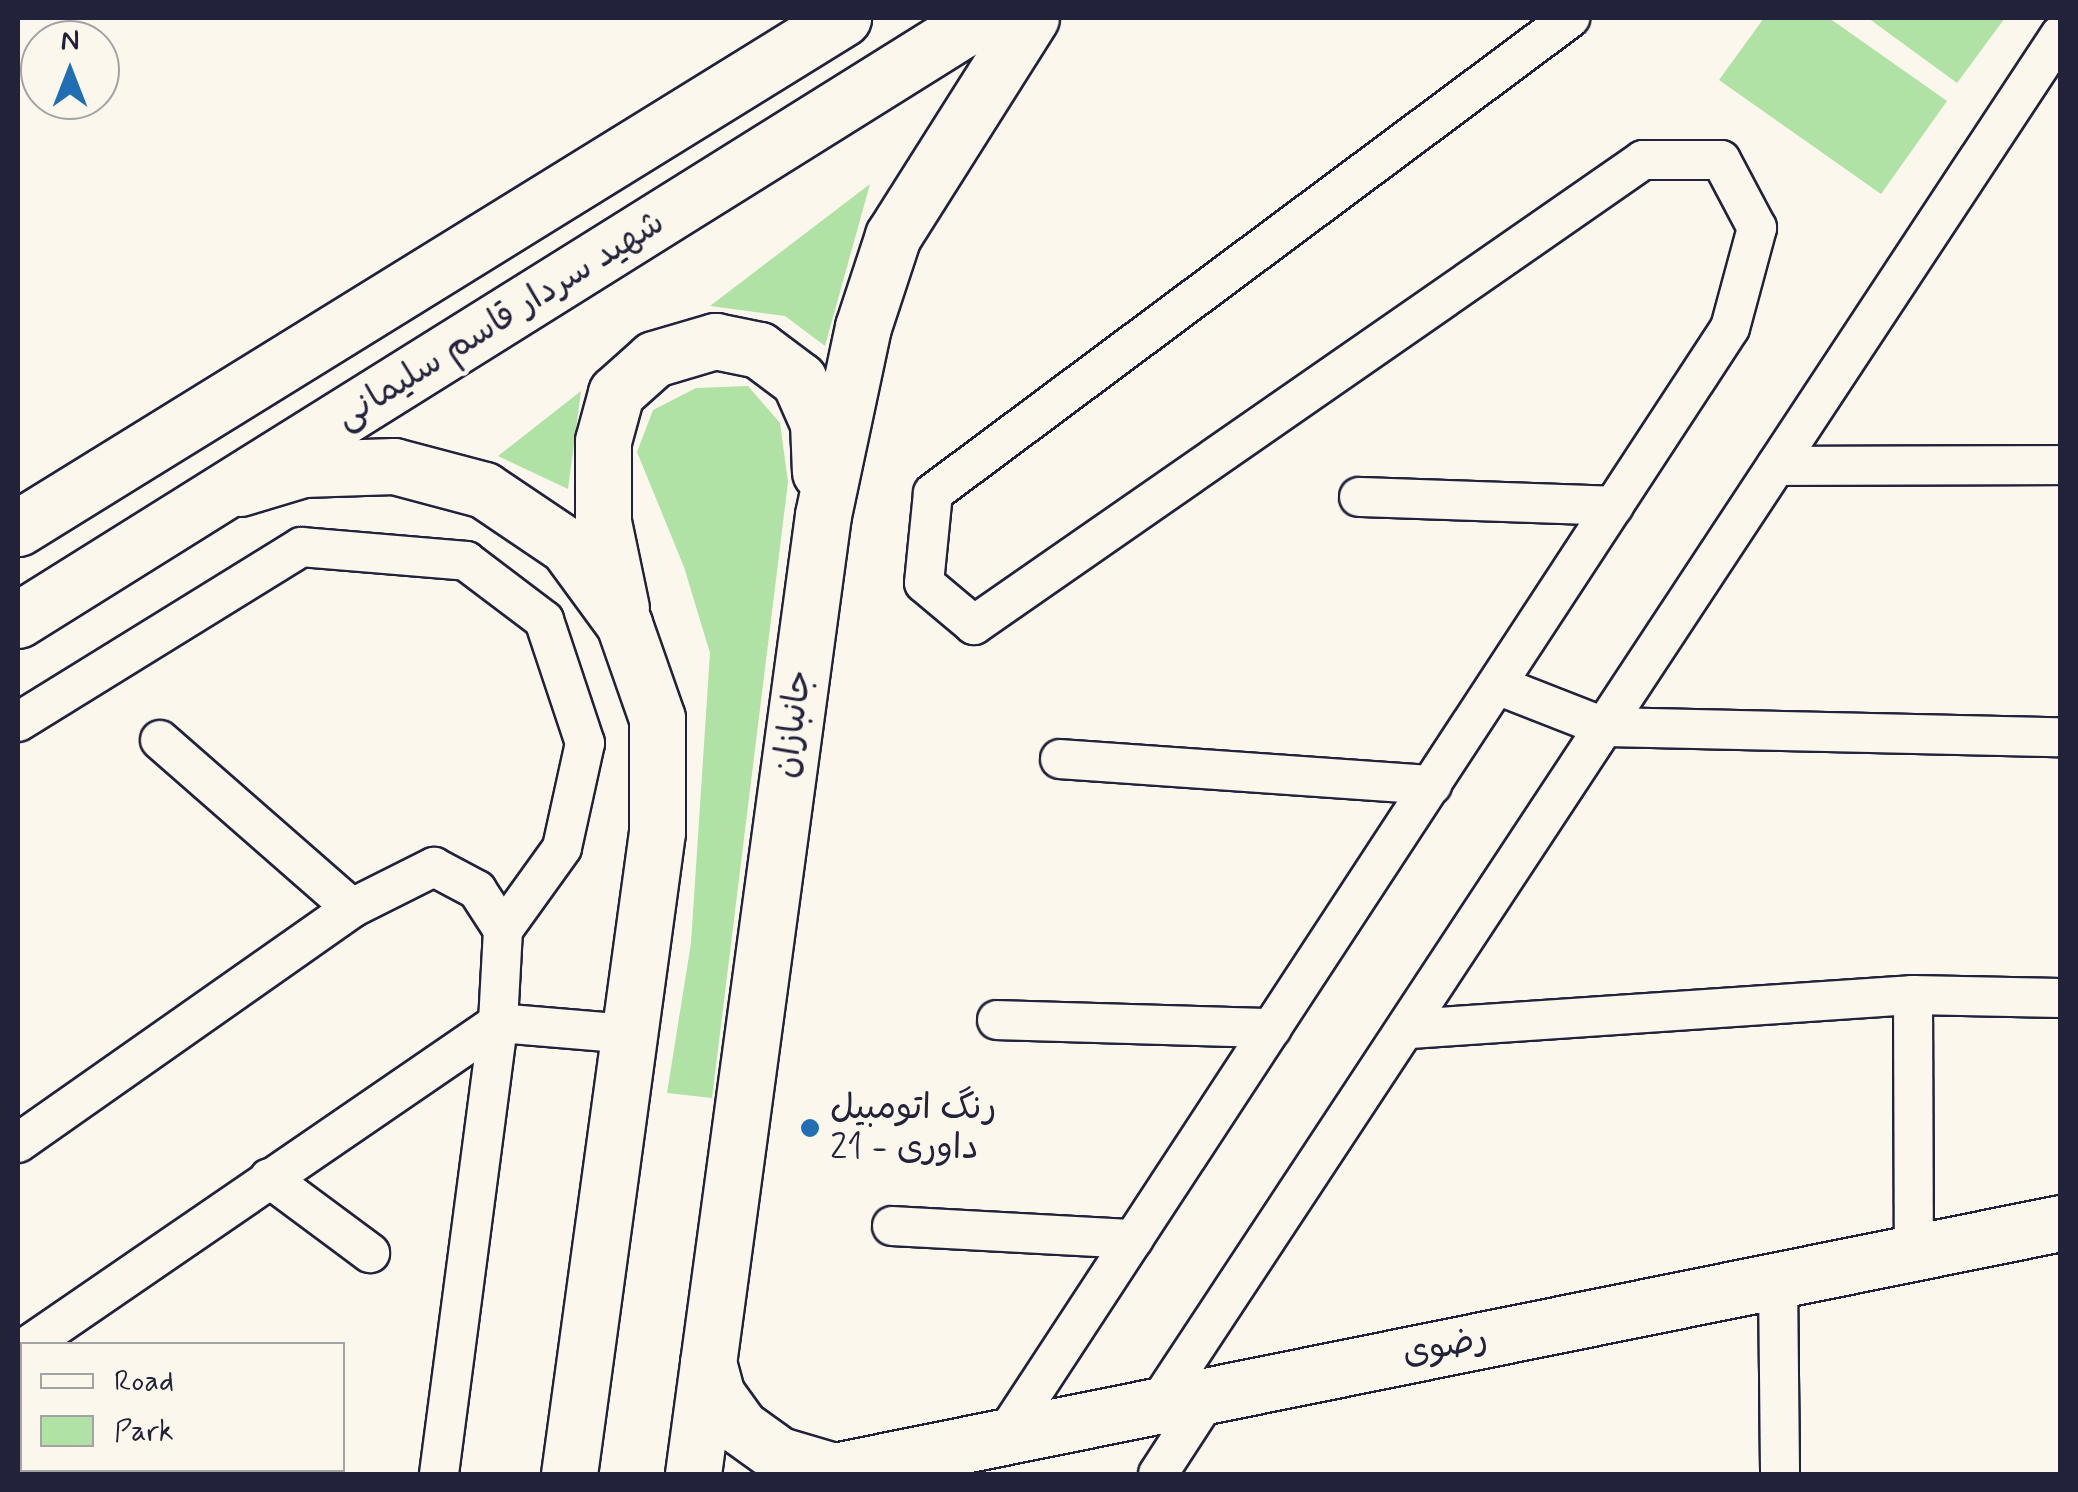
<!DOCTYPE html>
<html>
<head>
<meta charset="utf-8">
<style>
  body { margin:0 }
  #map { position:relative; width:2078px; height:1492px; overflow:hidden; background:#fbf7ec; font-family:Mynerve,"Playpen Sans Arabic",sans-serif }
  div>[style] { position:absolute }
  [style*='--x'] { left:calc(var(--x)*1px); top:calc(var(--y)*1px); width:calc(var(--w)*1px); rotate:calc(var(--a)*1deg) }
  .green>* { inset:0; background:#afe2a4 }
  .roads { filter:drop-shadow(2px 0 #22223b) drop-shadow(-2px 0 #22223b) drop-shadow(0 2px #22223b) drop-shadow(0 -2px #22223b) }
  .street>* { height:38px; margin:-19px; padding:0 19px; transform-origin:19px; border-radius:19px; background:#fbf7ec }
  .secondary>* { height:55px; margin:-27.5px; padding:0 27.5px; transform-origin:27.5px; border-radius:27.5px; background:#fbf7ec }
  .primary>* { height:55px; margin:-27.5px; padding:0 27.5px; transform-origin:27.5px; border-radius:27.5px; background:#fbf7ec }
  .dots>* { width:28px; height:28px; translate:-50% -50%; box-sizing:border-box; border:5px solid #fbf7ec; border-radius:50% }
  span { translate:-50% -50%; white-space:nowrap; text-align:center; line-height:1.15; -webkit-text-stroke:9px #fbf7ec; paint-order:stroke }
  .street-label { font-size:35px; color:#22223b }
  .poi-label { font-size:35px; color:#22223b }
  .left { translate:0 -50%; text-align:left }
  .frame { position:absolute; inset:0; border:20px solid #22223b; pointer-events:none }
  .legend { position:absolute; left:20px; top:1342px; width:325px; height:130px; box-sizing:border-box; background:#fbf7ec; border:2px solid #a4a2a5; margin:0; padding:12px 18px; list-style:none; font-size:30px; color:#22223b }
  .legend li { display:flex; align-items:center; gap:20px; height:50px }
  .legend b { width:50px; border:2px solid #a4a2a5 }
  .north { position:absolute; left:20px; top:20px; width:100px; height:100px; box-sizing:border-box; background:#fbf7ec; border:2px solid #a4a2a5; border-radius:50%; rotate:0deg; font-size:28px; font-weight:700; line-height:40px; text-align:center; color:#22223b }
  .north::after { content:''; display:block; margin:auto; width:35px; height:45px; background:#1f6fb2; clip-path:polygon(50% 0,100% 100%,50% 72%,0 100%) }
</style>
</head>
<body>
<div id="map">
  <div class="green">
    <div style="clip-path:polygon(1764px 18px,1829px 18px,1947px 101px,1881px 194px,1719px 80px)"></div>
    <div style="clip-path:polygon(1868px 18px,2005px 18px,1957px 83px)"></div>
    <div style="clip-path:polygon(870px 184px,825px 346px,785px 316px,710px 306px)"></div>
    <div style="clip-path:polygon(748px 386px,780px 423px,788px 482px,712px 1098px,667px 1093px,691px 943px,710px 653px,684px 567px,637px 452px,653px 410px,696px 388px)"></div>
    <div style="clip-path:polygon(581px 391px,568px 489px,498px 456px)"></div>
  </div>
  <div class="roads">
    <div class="street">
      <div style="--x:1776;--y:466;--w:284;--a:-0.2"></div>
      <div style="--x:1359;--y:497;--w:255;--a:2"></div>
      <div style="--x:1497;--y:685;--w:115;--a:21.4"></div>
      <div style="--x:1604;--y:727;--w:456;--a:1.3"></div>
      <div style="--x:18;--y:722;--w:333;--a:-31.7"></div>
      <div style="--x:301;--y:547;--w:166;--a:4.8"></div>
      <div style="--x:466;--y:561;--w:98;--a:37.1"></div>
      <div style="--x:544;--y:620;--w:130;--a:71.6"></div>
      <div style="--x:585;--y:743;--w:107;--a:102.4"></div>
      <div style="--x:562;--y:848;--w:101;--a:125.7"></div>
      <div style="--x:160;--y:740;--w:255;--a:41.2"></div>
      <div style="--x:1060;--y:759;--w:373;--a:4"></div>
      <div style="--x:1913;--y:995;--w:257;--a:89.8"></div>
      <div style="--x:997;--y:1020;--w:275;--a:1.7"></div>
      <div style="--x:1410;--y:1029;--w:504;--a:-3.87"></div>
      <div style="--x:1913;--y:995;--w:147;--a:1.2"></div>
      <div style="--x:18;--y:1143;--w:408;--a:-35.1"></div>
      <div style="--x:352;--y:908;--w:92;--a:-26.6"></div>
      <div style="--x:434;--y:867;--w:49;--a:28.1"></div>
      <div style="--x:477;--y:890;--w:48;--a:57"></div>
      <div style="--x:503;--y:930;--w:93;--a:93.1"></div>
      <div style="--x:498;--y:1023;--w:568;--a:145.55"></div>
      <div style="--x:269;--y:1178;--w:126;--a:36.6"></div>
      <div style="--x:892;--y:1226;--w:242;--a:3.1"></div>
      <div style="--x:1778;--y:1279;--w:195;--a:89.4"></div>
      <div style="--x:1157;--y:1405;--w:1641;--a:-56.61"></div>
      <div style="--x:1005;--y:1435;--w:1323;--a:-56.78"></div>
      <div style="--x:1730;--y:328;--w:104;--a:-74.9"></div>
      <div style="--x:1757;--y:228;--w:77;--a:-117.9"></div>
      <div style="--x:1721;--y:160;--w:78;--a:180"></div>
      <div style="--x:1643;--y:160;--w:815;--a:145.2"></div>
      <div style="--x:974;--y:625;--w:65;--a:-140"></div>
      <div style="--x:924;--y:583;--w:90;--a:-84.3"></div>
      <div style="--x:933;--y:493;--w:795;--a:-36.71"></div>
      <div style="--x:195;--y:1470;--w:8;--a:30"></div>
      <div style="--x:439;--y:1474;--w:455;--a:-82.5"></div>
      <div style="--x:498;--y:1023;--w:132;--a:4.8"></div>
      <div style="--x:1158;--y:1474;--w:95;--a:-57"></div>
    </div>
    <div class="secondary">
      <div style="--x:240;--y:488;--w:66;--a:-16.8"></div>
      <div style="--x:303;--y:469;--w:91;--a:-1.9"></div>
      <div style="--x:394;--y:466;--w:93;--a:14.9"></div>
      <div style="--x:484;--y:490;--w:100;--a:34"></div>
      <div style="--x:567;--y:546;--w:97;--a:53.8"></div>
      <div style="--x:624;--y:624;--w:100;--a:70.7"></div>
      <div style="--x:657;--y:718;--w:114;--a:90"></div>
      <div style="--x:657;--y:832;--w:648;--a:97.8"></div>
      <div style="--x:621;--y:608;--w:88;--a:-101.8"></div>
      <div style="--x:603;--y:522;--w:81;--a:-90"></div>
      <div style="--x:603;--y:441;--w:50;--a:-74.8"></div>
      <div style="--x:616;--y:393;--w:51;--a:-41.8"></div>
      <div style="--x:654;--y:359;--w:64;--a:-16.4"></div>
      <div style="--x:715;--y:341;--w:45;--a:11.6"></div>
      <div style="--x:759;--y:350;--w:50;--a:36.9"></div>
      <div style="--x:799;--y:380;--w:47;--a:66.2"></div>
      <div style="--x:818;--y:423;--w:49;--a:87.7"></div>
      <div style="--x:708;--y:1362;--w:34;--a:75"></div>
      <div style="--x:717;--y:1395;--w:39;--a:54"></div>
      <div style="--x:740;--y:1427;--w:48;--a:35.7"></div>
      <div style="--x:779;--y:1455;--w:53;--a:16.4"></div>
      <div style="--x:693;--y:1474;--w:968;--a:-82.28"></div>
      <div style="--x:823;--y:515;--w:192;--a:-78"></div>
      <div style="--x:863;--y:327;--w:96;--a:-71.8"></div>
      <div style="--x:893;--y:236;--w:258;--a:-57.7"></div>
      <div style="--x:820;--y:1474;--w:1265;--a:-11.44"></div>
    </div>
    <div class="primary">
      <div style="--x:18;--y:528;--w:970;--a:-31.72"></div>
      <div style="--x:18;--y:620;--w:1136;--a:-32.01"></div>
    </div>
  </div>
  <div class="dots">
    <div style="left:810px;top:1128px;background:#1f6fb2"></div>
  </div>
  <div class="street-label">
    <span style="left:500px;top:320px;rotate:-32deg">شهید سردار قاسم سلیمانی</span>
    <span style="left:793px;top:724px;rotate:-82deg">جانبازان</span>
    <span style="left:1445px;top:1346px;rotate:-11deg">رضوی</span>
  </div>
  <div class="poi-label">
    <span class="left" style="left:830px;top:1128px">رنگ اتومبیل<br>21 - داوری</span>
  </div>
  <div class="frame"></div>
  <ul class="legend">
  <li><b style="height:12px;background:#fbf7ec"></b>Road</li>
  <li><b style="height:28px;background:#afe2a4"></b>Park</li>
  </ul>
  <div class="north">N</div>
</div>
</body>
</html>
